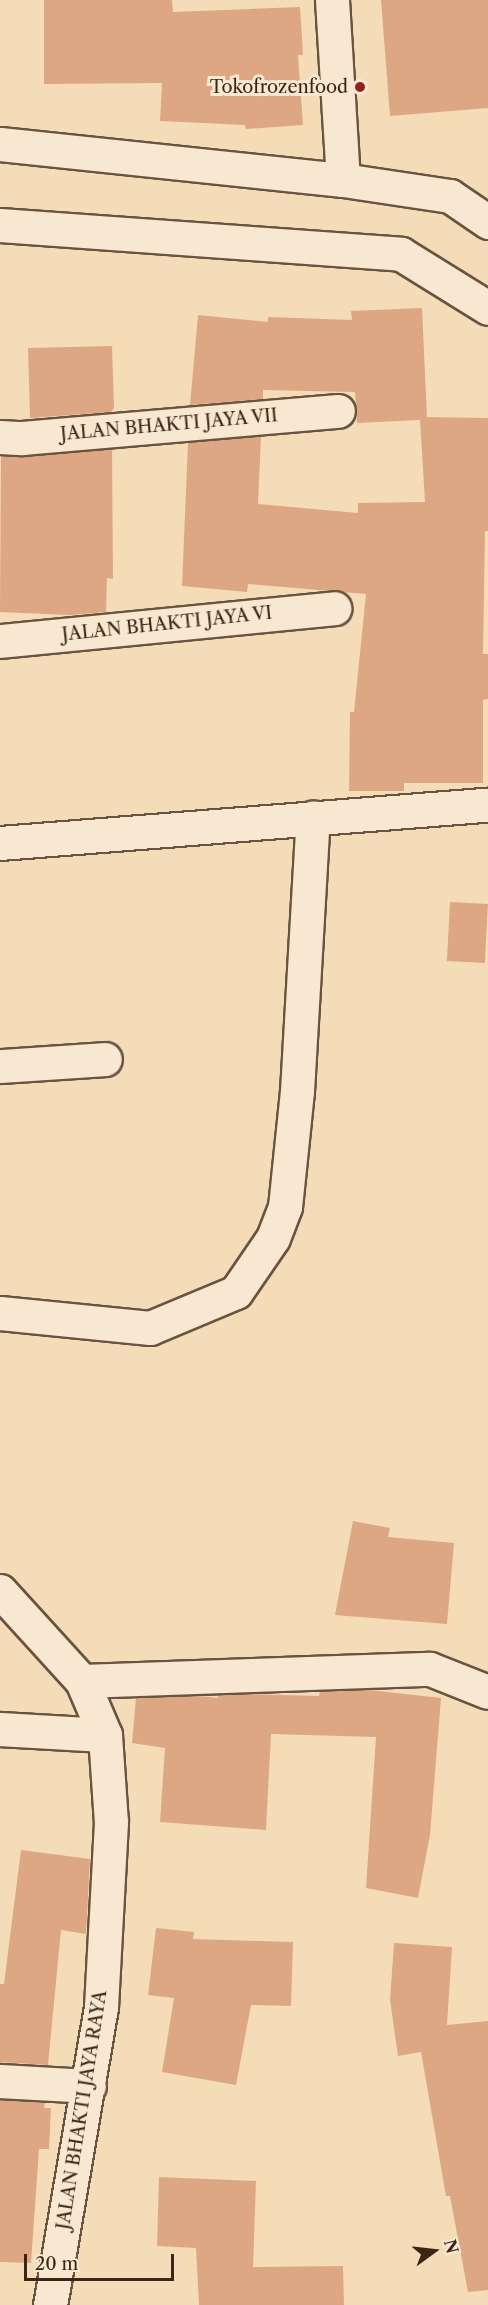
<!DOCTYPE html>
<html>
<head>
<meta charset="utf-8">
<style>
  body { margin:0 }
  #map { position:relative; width:488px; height:2305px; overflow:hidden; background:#f4dcb9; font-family:"Libre Caslon Text",serif }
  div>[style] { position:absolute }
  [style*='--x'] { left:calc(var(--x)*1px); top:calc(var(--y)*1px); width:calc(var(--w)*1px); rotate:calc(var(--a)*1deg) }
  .building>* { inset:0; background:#dea783; transform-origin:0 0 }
  .roads { filter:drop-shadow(2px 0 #68543f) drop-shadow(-2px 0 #68543f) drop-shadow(0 2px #68543f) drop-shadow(0 -2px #68543f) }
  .minor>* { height:33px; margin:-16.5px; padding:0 16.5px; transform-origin:16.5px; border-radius:16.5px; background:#f8e8d2 }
  .dots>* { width:16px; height:16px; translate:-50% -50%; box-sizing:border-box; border:3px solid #f8e8d2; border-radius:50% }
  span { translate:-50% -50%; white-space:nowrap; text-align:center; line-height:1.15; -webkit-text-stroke:6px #f8e8d2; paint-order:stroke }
  .poi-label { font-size:18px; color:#3a2616 }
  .right { translate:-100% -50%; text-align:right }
  .street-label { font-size:18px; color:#3a2616 }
  .north { position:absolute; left:404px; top:2221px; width:60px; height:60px; -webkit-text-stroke:4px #f8e8d2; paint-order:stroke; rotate:75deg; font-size:16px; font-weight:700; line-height:24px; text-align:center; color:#3a2616 }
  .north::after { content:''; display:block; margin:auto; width:21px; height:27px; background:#3a2616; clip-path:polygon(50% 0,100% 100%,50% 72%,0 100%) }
  .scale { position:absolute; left:24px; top:2254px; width:150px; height:27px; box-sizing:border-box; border:3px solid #3a2616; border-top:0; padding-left:8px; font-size:18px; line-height:21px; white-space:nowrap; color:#3a2616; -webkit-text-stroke:4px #f8e8d2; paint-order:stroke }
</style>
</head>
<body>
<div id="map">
  <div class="building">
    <div style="clip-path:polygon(44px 0,172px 0,173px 12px,300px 7px,303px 55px,298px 55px,303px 125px,246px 129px,245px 125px,160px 121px,162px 83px,44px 84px)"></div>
    <div style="clip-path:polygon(381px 0,488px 0,488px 108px,390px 116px)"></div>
    <div style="clip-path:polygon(422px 308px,427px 417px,488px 418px,488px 531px,485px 531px,483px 654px,488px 654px,488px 699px,483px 700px,483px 783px,404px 783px,404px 791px,349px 791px,350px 712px,354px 712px,366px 594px,248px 584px,247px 592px,182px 586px,188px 443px,261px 436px,258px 504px,358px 513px,358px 503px,425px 502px,420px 420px,357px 423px,355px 392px,263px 390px,263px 399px,190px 405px,198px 315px,268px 322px,268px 317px,352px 320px,351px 311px)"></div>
    <div style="clip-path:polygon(112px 346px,114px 408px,111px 412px,30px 418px,28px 348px)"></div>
    <div style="clip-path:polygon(112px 449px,113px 579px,107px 578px,106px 612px,69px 615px,0 612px,1px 456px,23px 457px)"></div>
    <div style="left:450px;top:902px;width:38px;height:59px;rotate:3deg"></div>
    <div style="clip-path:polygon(353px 1521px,390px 1528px,388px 1537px,454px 1543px,447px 1624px,335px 1615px)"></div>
    <div style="clip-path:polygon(369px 1690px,441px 1698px,430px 1835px,418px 1898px,366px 1888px,376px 1737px,271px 1734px,266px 1830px,160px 1822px,165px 1748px,132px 1743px,136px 1698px,199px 1696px,218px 1698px,218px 1695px,242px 1694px,319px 1696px,320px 1692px)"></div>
    <div style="clip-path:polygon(21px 1850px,90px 1859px,86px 1934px,61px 1930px,48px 2065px,0 2062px,0 1984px,4px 1984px)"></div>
    <div style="clip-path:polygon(156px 1928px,194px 1932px,193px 1939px,293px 1942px,291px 2006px,251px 2005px,236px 2085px,162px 2072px,174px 1998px,148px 1995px)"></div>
    <div style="clip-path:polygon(394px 1943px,452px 1947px,447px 2025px,488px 2021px,488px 2290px,468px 2292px,450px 2196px,446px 2196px,421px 2052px,398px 2056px,390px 2000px)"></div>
    <div style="clip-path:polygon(0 2100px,45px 2102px,44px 2108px,51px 2108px,49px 2149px,39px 2149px,31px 2263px,0 2262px)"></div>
    <div style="clip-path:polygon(159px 2177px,256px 2181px,253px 2267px,343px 2266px,344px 2305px,199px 2305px,196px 2248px,157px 2246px)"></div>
  </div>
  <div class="roads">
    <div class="minor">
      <div style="--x:332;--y:0;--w:180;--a:86.5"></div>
      <div style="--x:0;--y:144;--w:345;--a:6"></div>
      <div style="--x:343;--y:180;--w:108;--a:8.5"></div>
      <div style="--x:450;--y:196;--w:46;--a:34.4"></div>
      <div style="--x:0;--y:225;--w:402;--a:4.1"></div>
      <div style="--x:401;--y:254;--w:102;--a:31.8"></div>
      <div style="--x:0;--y:437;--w:22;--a:3"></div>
      <div style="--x:22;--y:438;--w:317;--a:-4.9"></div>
      <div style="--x:0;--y:641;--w:336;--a:-5.6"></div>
      <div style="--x:0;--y:843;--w:489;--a:-4.5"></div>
      <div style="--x:0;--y:1066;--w:105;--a:-3.8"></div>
      <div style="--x:0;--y:1313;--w:151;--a:5.7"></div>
      <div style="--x:150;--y:1328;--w:93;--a:-22.7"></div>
      <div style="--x:236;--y:1292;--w:65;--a:-55.6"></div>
      <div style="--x:273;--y:1238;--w:33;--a:-69"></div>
      <div style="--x:285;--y:1207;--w:117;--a:-84.1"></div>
      <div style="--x:297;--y:1091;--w:274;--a:-86.7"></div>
      <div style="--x:0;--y:1591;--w:122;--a:47.7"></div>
      <div style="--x:82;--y:1681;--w:59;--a:66.9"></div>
      <div style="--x:105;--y:1735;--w:87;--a:86.1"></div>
      <div style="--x:111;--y:1822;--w:185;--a:93.1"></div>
      <div style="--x:101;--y:2007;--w:302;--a:99.7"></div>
      <div style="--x:82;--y:1681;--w:348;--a:-2"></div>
      <div style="--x:430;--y:1669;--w:62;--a:21.6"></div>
      <div style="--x:0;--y:1729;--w:105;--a:3.3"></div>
      <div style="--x:0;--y:2081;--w:89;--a:3.2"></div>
    </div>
  </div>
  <div class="dots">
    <div style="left:360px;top:87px;background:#8f2418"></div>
  </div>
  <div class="poi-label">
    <span class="right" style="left:348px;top:87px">Tokofrozenfood</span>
  </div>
  <div class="street-label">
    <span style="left:169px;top:425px;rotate:-5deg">JALAN BHAKTI JAYA VII</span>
    <span style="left:167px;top:624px;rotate:-6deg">JALAN BHAKTI JAYA VI</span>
    <span style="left:82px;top:2110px;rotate:-81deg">JALAN BHAKTI JAYA RAYA</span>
  </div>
  <div class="north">N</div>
  <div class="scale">20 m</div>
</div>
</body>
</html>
